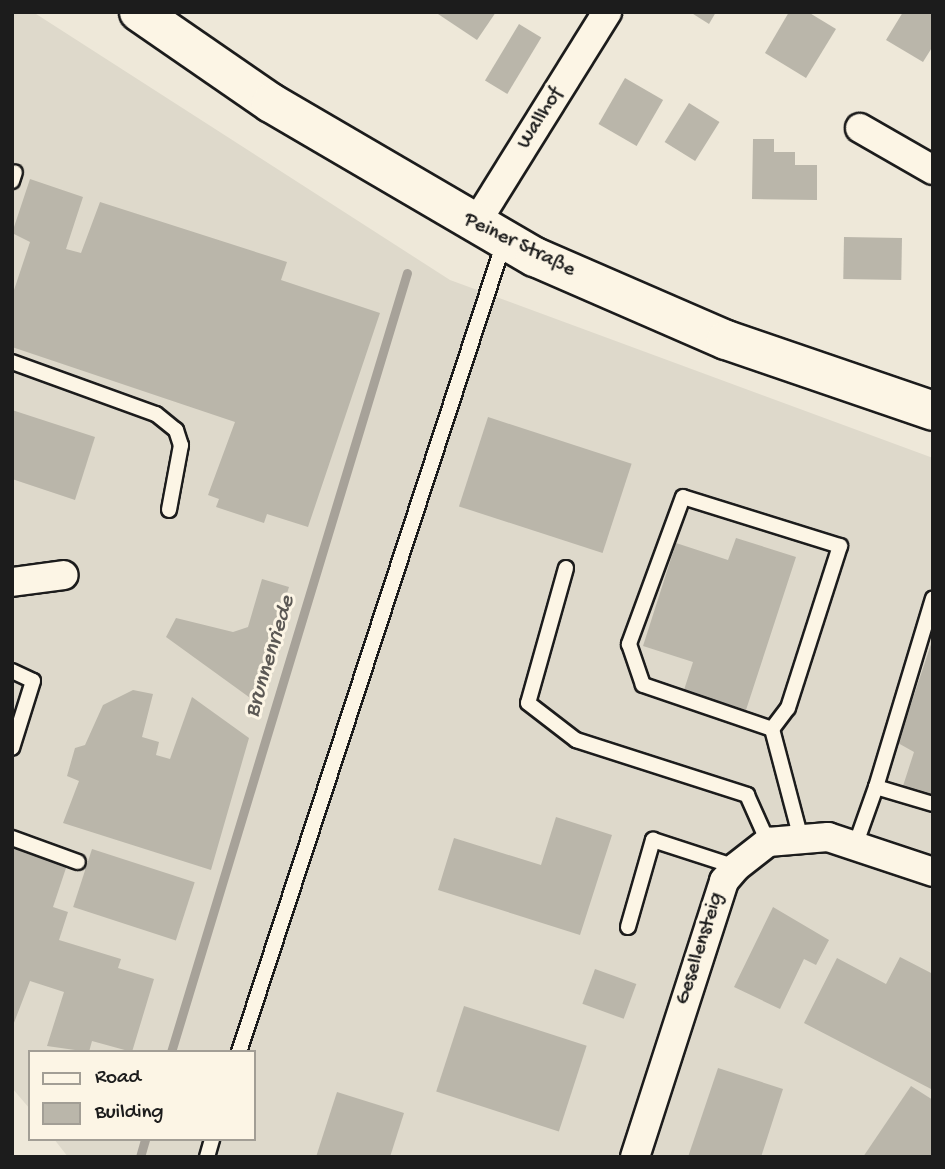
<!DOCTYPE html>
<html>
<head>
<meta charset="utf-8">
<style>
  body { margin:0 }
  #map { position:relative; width:945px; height:1169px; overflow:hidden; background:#eee8d9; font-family:"Gochi Hand",sans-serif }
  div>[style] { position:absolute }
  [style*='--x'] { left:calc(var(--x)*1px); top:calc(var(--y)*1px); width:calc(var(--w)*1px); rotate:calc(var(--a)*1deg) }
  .built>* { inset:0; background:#ded9cb }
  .stream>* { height:9px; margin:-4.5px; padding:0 4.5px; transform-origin:4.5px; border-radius:4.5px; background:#a7a299 }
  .building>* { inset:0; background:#bab6aa; transform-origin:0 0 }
  .roads { filter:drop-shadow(2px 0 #1c1c1c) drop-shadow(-2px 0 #1c1c1c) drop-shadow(0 2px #1c1c1c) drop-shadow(0 -2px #1c1c1c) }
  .lane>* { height:14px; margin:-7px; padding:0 7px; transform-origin:7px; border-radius:7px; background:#fcf5e5 }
  .street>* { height:28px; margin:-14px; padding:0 14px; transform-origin:14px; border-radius:14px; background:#fcf5e5 }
  .secondary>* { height:38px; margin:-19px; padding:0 19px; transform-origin:19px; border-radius:19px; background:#fcf5e5 }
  span { translate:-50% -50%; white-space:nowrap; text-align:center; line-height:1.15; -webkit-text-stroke:6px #fcf5e5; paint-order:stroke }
  .street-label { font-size:21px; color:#1c1c1c }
  .water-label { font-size:23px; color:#5b5854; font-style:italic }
  .frame { position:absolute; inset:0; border:14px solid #1c1c1c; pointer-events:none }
  .legend { position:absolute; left:28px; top:1050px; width:228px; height:91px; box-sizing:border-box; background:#fcf5e5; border:2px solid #a29e95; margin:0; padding:9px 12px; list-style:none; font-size:21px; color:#1c1c1c }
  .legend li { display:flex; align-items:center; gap:14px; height:35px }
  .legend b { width:35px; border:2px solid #a29e95 }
</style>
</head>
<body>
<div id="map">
  <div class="built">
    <div style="clip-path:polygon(12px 12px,33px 12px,450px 280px,933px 458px,933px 1157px,68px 1157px,54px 1139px,254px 1139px,254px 1052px,30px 1052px,30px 1109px,12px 1088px)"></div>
  </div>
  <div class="stream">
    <div style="--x:171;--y:1052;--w:814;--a:-73.15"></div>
    <div style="--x:140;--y:1157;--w:19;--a:-74"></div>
  </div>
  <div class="building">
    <div style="clip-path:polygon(435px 12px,496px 12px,477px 40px)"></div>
    <div style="clip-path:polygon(690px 12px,716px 12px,709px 24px)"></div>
    <div style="clip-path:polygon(789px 12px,808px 12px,836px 29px,806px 78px,765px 53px)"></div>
    <div style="clip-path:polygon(903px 12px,933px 12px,933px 46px,923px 62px,886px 40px)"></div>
    <div style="left:519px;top:24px;width:26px;height:66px;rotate:31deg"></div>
    <div style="left:625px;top:78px;width:44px;height:53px;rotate:30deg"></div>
    <div style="left:689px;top:103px;width:36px;height:46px;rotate:32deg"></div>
    <div style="clip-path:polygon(753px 139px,774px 139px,774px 152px,795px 152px,795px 165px,817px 165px,817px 200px,752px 199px)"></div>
    <div style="clip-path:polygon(30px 179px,83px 197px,66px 249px,81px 253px,100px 202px,287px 262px,281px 280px,380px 313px,308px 527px,267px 514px,264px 523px,216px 507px,219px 499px,208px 495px,235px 422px,12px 347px,12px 296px,30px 242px,12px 233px)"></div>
    <div style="left:844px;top:237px;width:58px;height:42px;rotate:1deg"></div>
    <div style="clip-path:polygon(12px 410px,95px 437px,75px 500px,12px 479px)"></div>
    <div style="left:488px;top:417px;width:151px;height:94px;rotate:18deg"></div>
    <div style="clip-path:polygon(736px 538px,796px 557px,746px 710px,684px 690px,693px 662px,643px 646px,676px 543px,728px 560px)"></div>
    <div style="clip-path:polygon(262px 579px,289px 587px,253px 700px,166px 637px,176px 618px,233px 632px,248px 627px)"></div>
    <div style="clip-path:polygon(933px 638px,933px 796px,903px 786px,914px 752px,898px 743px)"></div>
    <div style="clip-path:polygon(133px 690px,153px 694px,142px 737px,159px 742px,156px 755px,170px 759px,192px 697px,249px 738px,211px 870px,63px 823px,79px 781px,67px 776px,75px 748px,85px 745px,103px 705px)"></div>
    <div style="clip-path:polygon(556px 817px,612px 835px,580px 935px,438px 890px,454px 838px,541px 865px)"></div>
    <div style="clip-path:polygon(12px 847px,67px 865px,53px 907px,68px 912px,59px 940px,121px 959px,118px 968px,154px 979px,132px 1052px,92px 1041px,89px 1052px,47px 1046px,64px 992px,30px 981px,12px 1028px)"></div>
    <div style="left:92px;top:849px;width:108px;height:61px;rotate:18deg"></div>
    <div style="clip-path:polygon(773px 907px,829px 940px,816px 965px,804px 959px,780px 1009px,734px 987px)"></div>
    <div style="clip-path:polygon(900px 957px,933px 974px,933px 1090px,804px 1023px,837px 958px,886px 984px)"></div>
    <div style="left:595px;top:969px;width:44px;height:37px;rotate:20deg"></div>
    <div style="left:464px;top:1006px;width:129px;height:90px;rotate:18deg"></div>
    <div style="clip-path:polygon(718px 1068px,783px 1089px,761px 1157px,688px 1157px)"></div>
    <div style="clip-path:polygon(911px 1086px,933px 1100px,933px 1157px,863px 1157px)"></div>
    <div style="clip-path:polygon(337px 1092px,404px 1113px,390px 1157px,316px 1157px)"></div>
  </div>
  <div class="roads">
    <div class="lane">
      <div style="--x:12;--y:181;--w:9;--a:-72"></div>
      <div style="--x:12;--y:362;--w:153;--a:19.9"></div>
      <div style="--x:156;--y:414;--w:26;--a:39"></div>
      <div style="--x:176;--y:430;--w:16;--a:72"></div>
      <div style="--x:181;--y:445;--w:66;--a:100.5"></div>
      <div style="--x:566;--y:568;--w:140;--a:105.7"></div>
      <div style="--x:528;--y:703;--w:61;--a:37.6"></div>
      <div style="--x:576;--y:740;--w:180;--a:17.8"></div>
      <div style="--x:747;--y:795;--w:51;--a:65.9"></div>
      <div style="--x:12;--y:671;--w:23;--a:25"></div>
      <div style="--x:33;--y:681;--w:70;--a:107.4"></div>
      <div style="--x:772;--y:729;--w:26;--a:-53"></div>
      <div style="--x:788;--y:708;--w:170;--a:-72.2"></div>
      <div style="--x:840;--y:546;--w:164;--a:-162.7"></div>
      <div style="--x:683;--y:497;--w:157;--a:110.2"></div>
      <div style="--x:629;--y:644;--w:43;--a:71.1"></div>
      <div style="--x:643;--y:685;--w:136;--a:18.8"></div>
      <div style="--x:772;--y:729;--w:114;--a:75.2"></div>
      <div style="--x:876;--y:787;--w:197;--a:-73.2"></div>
      <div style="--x:12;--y:838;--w:70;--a:20"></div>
      <div style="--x:855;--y:846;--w:63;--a:-70.4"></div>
      <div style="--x:876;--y:787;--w:59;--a:16.6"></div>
      <div style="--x:628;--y:927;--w:91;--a:-74"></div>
      <div style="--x:653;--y:840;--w:87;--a:18"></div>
      <div style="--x:239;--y:1052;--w:852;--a:-71.88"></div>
      <div style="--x:207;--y:1157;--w:19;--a:-74"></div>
    </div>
    <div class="street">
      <div style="--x:860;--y:128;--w:84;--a:29.9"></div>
      <div style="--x:474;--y:226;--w:252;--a:-58.1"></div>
      <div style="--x:12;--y:582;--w:52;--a:-7.7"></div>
      <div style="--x:635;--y:1157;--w:290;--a:-72.1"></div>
      <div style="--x:724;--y:881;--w:18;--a:-49"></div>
      <div style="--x:736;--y:867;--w:41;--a:-38"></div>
      <div style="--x:768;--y:842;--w:60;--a:-4.8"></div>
      <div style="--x:828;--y:837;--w:111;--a:18.4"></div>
    </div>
    <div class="secondary">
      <div style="--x:139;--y:12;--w:160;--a:34.6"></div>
      <div style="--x:271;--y:103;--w:306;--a:30.3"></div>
      <div style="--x:535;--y:257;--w:208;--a:23.5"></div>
      <div style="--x:726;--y:340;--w:219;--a:18.9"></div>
    </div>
  </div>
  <div class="street-label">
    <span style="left:541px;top:119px;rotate:-58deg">Wallhof</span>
    <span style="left:519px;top:246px;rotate:26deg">Peiner Straße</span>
    <span style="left:701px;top:949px;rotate:-72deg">Gesellensteig</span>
  </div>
  <div class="water-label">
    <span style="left:271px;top:657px;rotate:-73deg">Brunnenriede</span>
  </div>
  <div class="frame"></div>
  <ul class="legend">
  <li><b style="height:9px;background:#fcf5e5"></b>Road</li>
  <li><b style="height:19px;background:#bab6aa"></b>Building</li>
  </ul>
</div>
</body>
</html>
